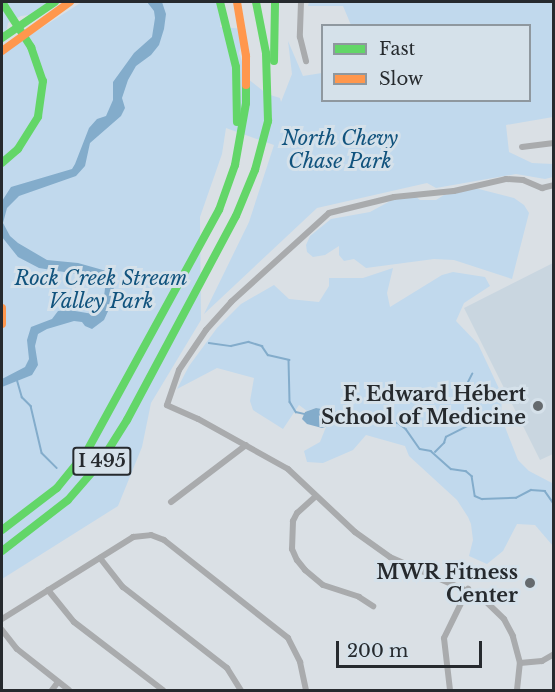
<!DOCTYPE html>
<html>
<head>
<meta charset="utf-8">
<style>
  body { margin:0 }
  #map { position:relative; width:555px; height:692px; overflow:hidden; background:#dae0e5; font-family:"Libre Baskerville",serif }
  div>[style] { position:absolute }
  [style*='--x'] { left:calc(var(--x)*1px); top:calc(var(--y)*1px); width:calc(var(--w)*1px); rotate:calc(var(--a)*1deg) }
  .built>* { inset:0; background:#c9d6e0 }
  .green>* { inset:0; background:#c1d9ed }
  .water>* { inset:0; background:#83accb }
  .stream>* { height:1.5px; margin:-0.75px; padding:0 0.75px; transform-origin:0.75px; border-radius:0.75px; background:#83accb }
  .street>* { height:6px; margin:-3px; padding:0 3px; transform-origin:3px; border-radius:3px; background:#a9abad }
  .fast>* { height:8px; margin:-4px; padding:0 4px; transform-origin:4px; border-radius:4px; background:#63d668 }
  .slow>* { height:8px; margin:-4px; padding:0 4px; transform-origin:4px; border-radius:4px; background:#ff974d }
  .dots>* { width:16px; height:16px; translate:-50% -50%; box-sizing:border-box; border:3px solid #d5e1ea; border-radius:50% }
  span { translate:-50% -50%; white-space:nowrap; text-align:center; line-height:1.15; -webkit-text-stroke:6px #d5e1ea; paint-order:stroke }
  .shield-label span { padding:2px 4px; background:#d5e1ea; border:2px solid; border-radius:4px; -webkit-text-stroke-width:0 }
  .shield-label { font-size:18px; color:#262a2e; font-weight:700 }
  .park-label { font-size:20px; color:#11537d; font-style:italic }
  .poi-label { font-size:20px; color:#262a2e; font-weight:700 }
  .right { translate:-100% -50%; text-align:right }
  .frame { position:absolute; inset:0; border:3px solid #262a2e; pointer-events:none }
  .legend { position:absolute; left:321px; top:24px; width:210px; height:78px; box-sizing:border-box; background:#d5e1ea; border:2px solid #8f989f; margin:0; padding:8px 10px; list-style:none; font-size:18px; color:#262a2e }
  .legend li { display:flex; align-items:center; gap:12px; height:30px }
  .legend b { width:30px; border:2px solid #8f989f }
  .scale { position:absolute; left:336px; top:641px; width:146px; height:27px; box-sizing:border-box; border:3px solid #262a2e; border-top:0; padding-left:8px; font-size:18px; line-height:21px; white-space:nowrap; color:#262a2e; -webkit-text-stroke:4px #d5e1ea; paint-order:stroke }
</style>
</head>
<body>
<div id="map">
  <div class="built">
    <div style="clip-path:polygon(553px 263px,553px 454px,540px 460px,464px 308px)"></div>
  </div>
  <div class="green">
    <div style="clip-path:polygon(2px 2px,48px 2px,29px 15px,21px 16px,8px 23px,7px 29px,2px 34px)"></div>
    <div style="clip-path:polygon(82px 2px,224px 2px,220px 27px,246px 29px,239px 53px,248px 79px,267px 94px,280px 98px,281px 102px,292px 74px,288px 41px,303px 76px,322px 73px,322px 100px,530px 100px,530px 26px,351px 25px,343px 6px,308px 6px,309px 2px,553px 2px,553px 117px,506px 125px,509px 152px,532px 163px,553px 164px,553px 177px,545px 179px,516px 174px,436px 188px,427px 183px,317px 208px,204px 314px,249px 222px,274px 145px,226px 128px,222px 154px,200px 217px,201px 320px,151px 403px,142px 447px,118px 506px,2px 579px,2px 53px)"></div>
    <div style="clip-path:polygon(475px 188px,514px 198px,524px 205px,529px 213px,512px 279px,454px 260px,434px 259px,366px 268px,354px 259px,344px 261px,339px 255px,339px 246px,325px 255px,313px 257px,307px 252px,306px 245px,310px 236px,331px 219px,370px 212px,394px 199px,415px 196px,420px 200px,436px 200px,444px 195px)"></div>
    <div style="clip-path:polygon(393px 268px,387px 293px,390px 307px,442px 275px,453px 272px,485px 277px,490px 286px,464px 303px,456px 321px,478px 344px,502px 395px,501px 417px,518px 460px,529px 471px,552px 483px,553px 546px,535px 525px,517px 524px,503px 551px,487px 564px,469px 556px,473px 540px,471px 524px,468px 517px,457px 500px,409px 456px,405px 446px,366px 435px,353px 450px,323px 463px,307px 462px,304px 451px,320px 442px,326px 427px,337px 420px,338px 416px,316px 408px,307px 411px,299px 405px,283px 429px,253px 410px,250px 401px,254px 378px,217px 368px,177px 389px,189px 366px,217px 328px,241px 304px,274px 285px,289px 299px,319px 302px,329px 286px,329px 278px,363px 278px)"></div>
  </div>
  <div class="water">
    <div style="clip-path:polygon(147px 2px,162px 2px,166px 14px,164px 29px,159px 45px,151px 55px,136px 66px,128px 80px,122px 98px,125px 108px,121px 116px,90px 143px,85px 166px,76px 176px,19px 196px,7px 208px,3px 223px,10px 236px,18px 243px,47px 260px,78px 263px,110px 272px,114px 290px,135px 309px,132px 311px,114px 298px,104px 320px,92px 329px,85px 326px,82px 322px,74px 321px,47px 329px,38px 334px,35px 346px,38px 365px,32px 375px,2px 387px,2px 379px,25px 367px,29px 359px,27px 340px,31px 327px,52px 319px,58px 311px,69px 310px,93px 314px,103px 306px,105px 288px,102px 278px,39px 268px,18px 257px,2px 237px,2px 201px,11px 187px,72px 169px,75px 164px,89px 128px,97px 119px,106px 116px,113px 100px,113px 82px,134px 53px,152px 37px,155px 18px,154px 11px)"></div>
    <div style="clip-path:polygon(316px 408px,338px 412px,340px 414px,335px 424px,322px 428px,307px 424px,302px 419px,305px 412px)"></div>
  </div>
  <div class="stream">
    <div style="--x:209;--y:343;--w:22;--a:8"></div>
    <div style="--x:231;--y:346;--w:18;--a:-13"></div>
    <div style="--x:249;--y:342;--w:14;--a:17"></div>
    <div style="--x:262;--y:346;--w:11;--a:56"></div>
    <div style="--x:268;--y:355;--w:22;--a:13"></div>
    <div style="--x:289;--y:360;--w:42;--a:88.6"></div>
    <div style="--x:290;--y:402;--w:12;--a:59"></div>
    <div style="--x:296;--y:412;--w:9;--a:13"></div>
    <div style="--x:17;--y:379;--w:19;--a:74"></div>
    <div style="--x:22;--y:397;--w:13;--a:45"></div>
    <div style="--x:31;--y:406;--w:48;--a:76.8"></div>
    <div style="--x:42;--y:453;--w:21;--a:45"></div>
    <div style="--x:336;--y:418;--w:62;--a:4.6"></div>
    <div style="--x:398;--y:423;--w:10;--a:37"></div>
    <div style="--x:406;--y:429;--w:24;--a:55"></div>
    <div style="--x:420;--y:449;--w:11;--a:10"></div>
    <div style="--x:431;--y:451;--w:27;--a:42"></div>
    <div style="--x:451;--y:469;--w:15;--a:8"></div>
    <div style="--x:466;--y:471;--w:8;--a:40"></div>
    <div style="--x:472;--y:476;--w:20;--a:81"></div>
    <div style="--x:475;--y:496;--w:8;--a:23"></div>
    <div style="--x:482;--y:499;--w:34;--a:-2"></div>
    <div style="--x:516;--y:498;--w:17;--a:-28"></div>
    <div style="--x:531;--y:490;--w:14;--a:4"></div>
    <div style="--x:545;--y:491;--w:16;--a:55"></div>
    <div style="--x:435;--y:452;--w:13;--a:-45"></div>
    <div style="--x:444;--y:443;--w:6;--a:-72"></div>
    <div style="--x:446;--y:437;--w:25;--a:-27"></div>
    <div style="--x:468;--y:426;--w:11;--a:-52"></div>
    <div style="--x:475;--y:417;--w:19;--a:-81"></div>
    <div style="--x:478;--y:398;--w:13;--a:-167"></div>
    <div style="--x:465;--y:395;--w:5;--a:-101"></div>
    <div style="--x:464;--y:390;--w:18;--a:-63"></div>
  </div>
  <div class="street">
    <div style="--x:301;--y:2;--w:35;--a:92"></div>
    <div style="--x:300;--y:37;--w:25;--a:76"></div>
    <div style="--x:522;--y:147;--w:32;--a:-7"></div>
    <div style="--x:316;--y:496;--w:25;--a:138"></div>
    <div style="--x:297;--y:513;--w:9;--a:117"></div>
    <div style="--x:293;--y:521;--w:28;--a:92"></div>
    <div style="--x:292;--y:549;--w:12;--a:66"></div>
    <div style="--x:297;--y:560;--w:13;--a:51"></div>
    <div style="--x:305;--y:570;--w:23;--a:40"></div>
    <div style="--x:323;--y:585;--w:38;--a:18"></div>
    <div style="--x:359;--y:597;--w:17;--a:33"></div>
    <div style="--x:171;--y:502;--w:94;--a:-37.2"></div>
    <div style="--x:100;--y:558;--w:37;--a:52"></div>
    <div style="--x:123;--y:587;--w:132;--a:37.9"></div>
    <div style="--x:227;--y:668;--w:26;--a:58"></div>
    <div style="--x:48;--y:590;--w:41;--a:50.9"></div>
    <div style="--x:74;--y:622;--w:112;--a:37.4"></div>
    <div style="--x:2;--y:619;--w:155;--a:-32"></div>
    <div style="--x:133;--y:537;--w:18;--a:-6"></div>
    <div style="--x:151;--y:535;--w:14;--a:21"></div>
    <div style="--x:164;--y:540;--w:158;--a:38.3"></div>
    <div style="--x:288;--y:638;--w:27;--a:63"></div>
    <div style="--x:300;--y:662;--w:29;--a:78"></div>
    <div style="--x:2;--y:630;--w:24;--a:52"></div>
    <div style="--x:17;--y:649;--w:66;--a:38.3"></div>
    <div style="--x:520;--y:663;--w:22;--a:-5"></div>
    <div style="--x:542;--y:661;--w:14;--a:-30"></div>
    <div style="--x:52;--y:690;--w:10;--a:-53"></div>
    <div style="--x:450;--y:690;--w:52;--a:-96.6"></div>
    <div style="--x:444;--y:638;--w:55;--a:-63.9"></div>
    <div style="--x:517;--y:690;--w:27;--a:-84"></div>
    <div style="--x:520;--y:663;--w:28;--a:-105"></div>
    <div style="--x:513;--y:636;--w:19;--a:-118"></div>
    <div style="--x:504;--y:619;--w:32;--a:-136"></div>
    <div style="--x:481;--y:597;--w:99;--a:-156.3"></div>
    <div style="--x:390;--y:557;--w:43;--a:-144.5"></div>
    <div style="--x:355;--y:532;--w:92;--a:-136.8"></div>
    <div style="--x:288;--y:469;--w:103;--a:-150.9"></div>
    <div style="--x:198;--y:419;--w:34;--a:-156"></div>
    <div style="--x:167;--y:405;--w:37;--a:-71"></div>
    <div style="--x:179;--y:370;--w:48;--a:-56"></div>
    <div style="--x:206;--y:330;--w:38;--a:-48"></div>
    <div style="--x:231;--y:302;--w:132;--a:-42.2"></div>
    <div style="--x:329;--y:213;--w:67;--a:-13.8"></div>
    <div style="--x:394;--y:197;--w:60;--a:-5.7"></div>
    <div style="--x:454;--y:191;--w:53;--a:-13"></div>
    <div style="--x:506;--y:179;--w:17;--a:3"></div>
    <div style="--x:523;--y:180;--w:21;--a:23"></div>
    <div style="--x:542;--y:188;--w:12;--a:-14"></div>
  </div>
  <div class="fast">
    <div style="--x:2;--y:2;--w:54;--a:57.2"></div>
    <div style="--x:31;--y:47;--w:36;--a:71"></div>
    <div style="--x:43;--y:81;--w:36;--a:98"></div>
    <div style="--x:38;--y:117;--w:38;--a:122"></div>
    <div style="--x:18;--y:149;--w:21;--a:139"></div>
    <div style="--x:220;--y:2;--w:67;--a:76.2"></div>
    <div style="--x:236;--y:67;--w:55;--a:89"></div>
    <div style="--x:2;--y:38;--w:64;--a:-34.2"></div>
    <div style="--x:274;--y:61;--w:59;--a:-89"></div>
    <div style="--x:2;--y:530;--w:69;--a:-37.4"></div>
    <div style="--x:57;--y:488;--w:48;--a:-51"></div>
    <div style="--x:87;--y:451;--w:275;--a:-61.3"></div>
    <div style="--x:219;--y:210;--w:48;--a:-70.4"></div>
    <div style="--x:235;--y:165;--w:63;--a:-79.9"></div>
    <div style="--x:246;--y:103;--w:18;--a:-90"></div>
    <div style="--x:2;--y:551;--w:83;--a:-37.7"></div>
    <div style="--x:68;--y:500;--w:49;--a:-49.1"></div>
    <div style="--x:100;--y:463;--w:51;--a:-57.9"></div>
    <div style="--x:127;--y:420;--w:231;--a:-61.9"></div>
    <div style="--x:236;--y:216;--w:50;--a:-67.6"></div>
    <div style="--x:255;--y:170;--w:51;--a:-75.1"></div>
    <div style="--x:268;--y:121;--w:68;--a:-91.7"></div>
    <div style="--x:266;--y:53;--w:52;--a:-101.1"></div>
  </div>
  <div class="slow">
    <div style="--x:237;--y:2;--w:55;--a:80.5"></div>
    <div style="--x:246;--y:56;--w:29;--a:90"></div>
    <div style="--x:2;--y:51;--w:84;--a:-35.8"></div>
    <div style="--x:2;--y:308;--w:16;--a:90"></div>
  </div>
  <div class="dots">
    <div style="left:538px;top:406px;background:#656a6e"></div>
    <div style="left:530px;top:583px;background:#656a6e"></div>
  </div>
  <div class="shield-label">
    <span style="left:102px;top:461px">I 495</span>
  </div>
  <div class="park-label">
    <span style="left:340px;top:150px">North Chevy<br>Chase Park</span>
    <span style="left:101px;top:290px">Rock Creek Stream<br>Valley Park</span>
  </div>
  <div class="poi-label">
    <span class="right" style="left:526px;top:406px">F. Edward Hébert<br>School of Medicine</span>
    <span class="right" style="left:518px;top:584px">MWR Fitness<br>Center</span>
  </div>
  <div class="frame"></div>
  <ul class="legend">
  <li><b style="height:8px;background:#63d668"></b>Fast</li>
  <li><b style="height:8px;background:#ff974d"></b>Slow</li>
  </ul>
  <div class="scale">200 m</div>
</div>
</body>
</html>
